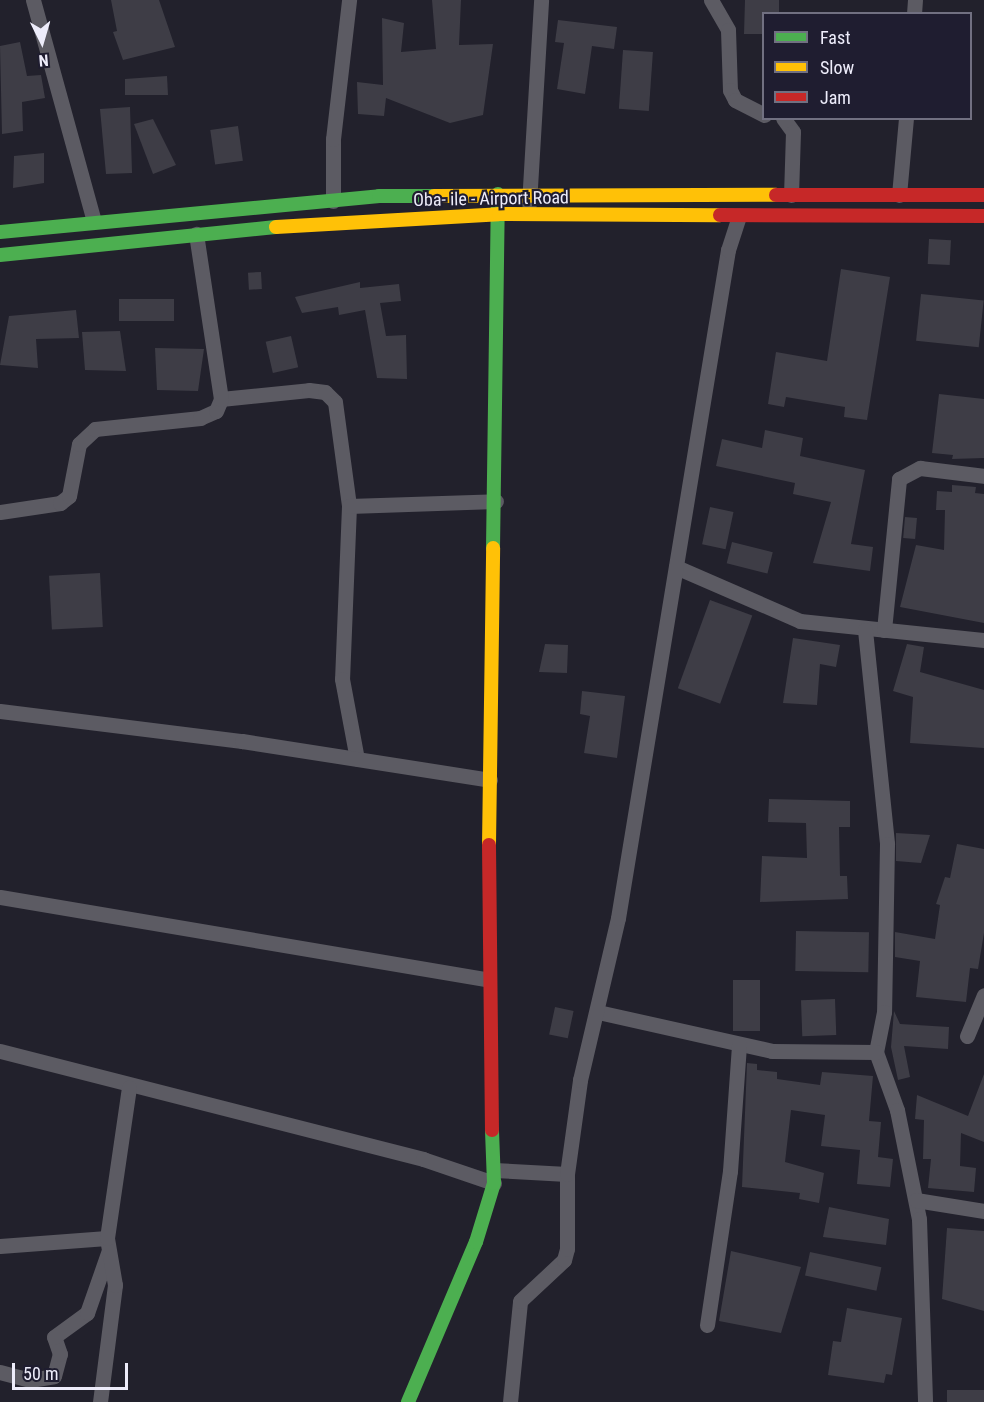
<!DOCTYPE html>
<html>
<head>
<meta charset="utf-8">
<style>
  body { margin:0 }
  #map { position:relative; width:984px; height:1402px; overflow:hidden; background:#22212c; font-family:"Roboto Condensed",sans-serif }
  div>[style] { position:absolute }
  [style*='--x'] { left:calc(var(--x)*1px); top:calc(var(--y)*1px); width:calc(var(--w)*1px); rotate:calc(var(--a)*1deg) }
  .building>* { inset:0; background:#3e3d46; transform-origin:0 0 }
  .street>* { height:15px; margin:-7.5px; padding:0 7.5px; transform-origin:7.5px; border-radius:7.5px; background:#5c5b63 }
  .fast>* { height:14px; margin:-7px; padding:0 7px; transform-origin:7px; border-radius:7px; background:#4caf50 }
  .slow>* { height:14px; margin:-7px; padding:0 7px; transform-origin:7px; border-radius:7px; background:#ffc107 }
  .jam>* { height:14px; margin:-7px; padding:0 7px; transform-origin:7px; border-radius:7px; background:#c62828 }
  span { translate:-50% -50%; white-space:nowrap; text-align:center; line-height:1.15; -webkit-text-stroke:4.5px #1f1d30; paint-order:stroke }
  .street-label { font-size:18px; color:#edecfa }
  .legend { position:absolute; left:762px; top:12px; width:210px; height:108px; box-sizing:border-box; background:#1f1d30; border:2px solid #717081; margin:0; padding:8px 10px; list-style:none; font-size:18px; color:#edecfa }
  .legend li { display:flex; align-items:center; gap:12px; height:30px }
  .legend b { width:30px; border:2px solid #717081 }
  .north { position:absolute; left:12px; top:12px; width:60px; height:60px; -webkit-text-stroke:4px #1f1d30; paint-order:stroke; rotate:175deg; font-size:16px; font-weight:700; line-height:24px; text-align:center; color:#edecfa }
  .north::after { content:''; display:block; margin:auto; width:21px; height:27px; background:#edecfa; clip-path:polygon(50% 0,100% 100%,50% 72%,0 100%) }
  .scale { position:absolute; left:12px; top:1363px; width:116px; height:27px; box-sizing:border-box; border:3px solid #edecfa; border-top:0; padding-left:8px; font-size:18px; line-height:21px; white-space:nowrap; color:#edecfa; -webkit-text-stroke:4px #1f1d30; paint-order:stroke }
</style>
</head>
<body>
<div id="map">
  <div class="building">
    <div style="clip-path:polygon(111px 0,159px 0,175px 47px,123px 60px,113px 32px,117px 31px)"></div>
    <div style="clip-path:polygon(432px 0,461px 0,459px 45px,493px 44px,483px 115px,450px 123px,386px 98px,384px 116px,358px 114px,357px 82px,383px 85px,382px 18px,404px 23px,401px 52px,436px 49px)"></div>
    <div style="clip-path:polygon(745px 0,779px 0,779px 14px,764px 14px,764px 34px,744px 34px)"></div>
    <div style="clip-path:polygon(558px 20px,617px 27px,614px 49px,592px 46px,585px 94px,557px 89px,564px 43px,555px 42px)"></div>
    <div style="clip-path:polygon(20px 42px,27px 76px,41px 75px,45px 98px,22px 102px,23px 131px,2px 134px,0 46px)"></div>
    <div style="left:623px;top:50px;width:30px;height:59px;rotate:4deg"></div>
    <div style="clip-path:polygon(167px 76px,168px 95px,125px 95px,125px 79px)"></div>
    <div style="clip-path:polygon(130px 107px,132px 173px,106px 174px,100px 109px)"></div>
    <div style="clip-path:polygon(153px 119px,176px 165px,153px 174px,134px 124px)"></div>
    <div style="left:238px;top:126px;width:35px;height:28px;rotate:82deg"></div>
    <div style="clip-path:polygon(44px 153px,44px 183px,13px 188px,14px 156px)"></div>
    <div style="left:929px;top:239px;width:22px;height:25px;rotate:3deg"></div>
    <div style="clip-path:polygon(841px 269px,890px 277px,867px 420px,844px 417px,845px 407px,786px 397px,784px 407px,768px 404px,776px 352px,827px 361px)"></div>
    <div style="left:261px;top:272px;width:17px;height:13px;rotate:87deg"></div>
    <div style="clip-path:polygon(360px 282px,360px 288px,399px 284px,401px 301px,380px 303px,386px 336px,406px 335px,407px 379px,377px 378px,365px 310px,339px 315px,338px 307px,302px 313px,295px 297px)"></div>
    <div style="left:921px;top:294px;width:63px;height:47px;rotate:6deg"></div>
    <div style="left:119px;top:299px;width:55px;height:22px"></div>
    <div style="clip-path:polygon(76px 310px,79px 338px,36px 339px,38px 368px,0 365px,9px 316px)"></div>
    <div style="clip-path:polygon(120px 331px,126px 371px,85px 370px,82px 332px)"></div>
    <div style="left:291px;top:336px;width:32px;height:26px;rotate:77deg"></div>
    <div style="clip-path:polygon(155px 348px,204px 349px,198px 391px,157px 390px)"></div>
    <div style="clip-path:polygon(939px 394px,984px 399px,984px 458px,952px 459px,953px 455px,932px 453px)"></div>
    <div style="clip-path:polygon(765px 430px,803px 438px,800px 456px,865px 470px,851px 544px,873px 547px,870px 571px,813px 563px,831px 502px,793px 494px,795px 483px,716px 466px,722px 439px,762px 448px)"></div>
    <div style="clip-path:polygon(952px 485px,976px 487px,975px 493px,984px 494px,984px 623px,900px 607px,916px 545px,944px 550px,945px 510px,936px 510px,937px 491px,952px 492px)"></div>
    <div style="left:710px;top:507px;width:24px;height:38px;rotate:12deg"></div>
    <div style="left:905px;top:517px;width:12px;height:21px;rotate:5deg"></div>
    <div style="left:732px;top:542px;width:42px;height:22px;rotate:14deg"></div>
    <div style="left:100px;top:573px;width:54px;height:51px;rotate:87deg"></div>
    <div style="left:710px;top:600px;width:45px;height:94px;rotate:20deg"></div>
    <div style="clip-path:polygon(793px 638px,840px 645px,836px 667px,820px 664px,817px 705px,783px 703px)"></div>
    <div style="clip-path:polygon(545px 644px,568px 645px,567px 673px,539px 672px)"></div>
    <div style="clip-path:polygon(907px 644px,924px 647px,920px 672px,984px 690px,984px 748px,910px 743px,913px 697px,893px 691px)"></div>
    <div style="clip-path:polygon(582px 691px,625px 696px,617px 758px,584px 753px,590px 716px,580px 714px)"></div>
    <div style="clip-path:polygon(769px 799px,850px 801px,850px 827px,839px 827px,840px 876px,847px 876px,848px 899px,760px 902px,762px 856px,807px 858px,806px 823px,768px 822px)"></div>
    <div style="clip-path:polygon(896px 833px,930px 835px,921px 863px,896px 861px)"></div>
    <div style="clip-path:polygon(957px 844px,984px 849px,984px 933px,978px 969px,970px 968px,966px 1002px,916px 997px,920px 961px,895px 957px,895px 932px,935px 939px,940px 905px,936px 904px,945px 877px,950px 878px)"></div>
    <div style="left:796px;top:931px;width:73px;height:40px;rotate:1deg"></div>
    <div style="left:733px;top:980px;width:27px;height:51px"></div>
    <div style="left:835px;top:999px;width:36px;height:34px;rotate:88deg"></div>
    <div style="left:555px;top:1007px;width:19px;height:28px;rotate:12deg"></div>
    <div style="clip-path:polygon(894px 1011px,900px 1024px,949px 1027px,948px 1049px,904px 1046px,910px 1077px,898px 1080px,891px 1047px)"></div>
    <div style="clip-path:polygon(747px 1063px,757px 1064px,757px 1070px,777px 1072px,777px 1079px,820px 1085px,822px 1072px,873px 1076px,869px 1121px,881px 1122px,878px 1157px,893px 1159px,890px 1187px,857px 1184px,860px 1150px,821px 1146px,825px 1115px,791px 1110px,785px 1162px,824px 1173px,819px 1203px,799px 1199px,800px 1193px,742px 1187px)"></div>
    <div style="clip-path:polygon(984px 1074px,984px 1142px,961px 1133px,960px 1166px,976px 1168px,974px 1192px,928px 1188px,931px 1159px,923px 1159px,924px 1120px,915px 1119px,917px 1095px,968px 1116px)"></div>
    <div style="clip-path:polygon(829px 1207px,889px 1219px,886px 1245px,823px 1237px)"></div>
    <div style="clip-path:polygon(947px 1228px,984px 1231px,984px 1311px,942px 1299px)"></div>
    <div style="clip-path:polygon(731px 1251px,801px 1267px,781px 1333px,719px 1321px)"></div>
    <div style="left:810px;top:1252px;width:73px;height:24px;rotate:12deg"></div>
    <div style="clip-path:polygon(847px 1308px,902px 1318px,892px 1375px,886px 1374px,884px 1383px,828px 1375px,833px 1341px,841px 1342px)"></div>
    <div style="left:947px;top:1390px;width:37px;height:12px"></div>
  </div>
  <div class="street">
    <div style="--x:33;--y:0;--w:229;--a:74.6"></div>
    <div style="--x:711;--y:0;--w:34;--a:60"></div>
    <div style="--x:728;--y:30;--w:60;--a:88.1"></div>
    <div style="--x:730;--y:90;--w:11;--a:63"></div>
    <div style="--x:735;--y:100;--w:33;--a:27"></div>
    <div style="--x:914;--y:14;--w:14;--a:-86"></div>
    <div style="--x:783;--y:118;--w:17;--a:54"></div>
    <div style="--x:793;--y:132;--w:63;--a:91.8"></div>
    <div style="--x:899;--y:195;--w:77;--a:-84.8"></div>
    <div style="--x:333;--y:201;--w:62;--a:-90"></div>
    <div style="--x:333;--y:139;--w:140;--a:-83.4"></div>
    <div style="--x:529;--y:204;--w:204;--a:-86.6"></div>
    <div style="--x:221;--y:399;--w:88;--a:-5.8"></div>
    <div style="--x:309;--y:390;--w:16;--a:7"></div>
    <div style="--x:325;--y:392;--w:14;--a:45"></div>
    <div style="--x:335;--y:402;--w:105;--a:82.3"></div>
    <div style="--x:349;--y:506;--w:173;--a:92.3"></div>
    <div style="--x:342;--y:679;--w:81;--a:79.4"></div>
    <div style="--x:349;--y:506;--w:147;--a:-1.9"></div>
    <div style="--x:0;--y:512;--w:61;--a:-8.5"></div>
    <div style="--x:60;--y:503;--w:11;--a:-38"></div>
    <div style="--x:69;--y:496;--w:53;--a:-79.1"></div>
    <div style="--x:79;--y:444;--w:22;--a:-43"></div>
    <div style="--x:95;--y:429;--w:106;--a:-6"></div>
    <div style="--x:200;--y:418;--w:17;--a:-24"></div>
    <div style="--x:216;--y:411;--w:13;--a:-67"></div>
    <div style="--x:221;--y:399;--w:167;--a:-98.6"></div>
    <div style="--x:676;--y:567;--w:135;--a:23.5"></div>
    <div style="--x:800;--y:621;--w:185;--a:5.9"></div>
    <div style="--x:865;--y:630;--w:215;--a:84.1"></div>
    <div style="--x:887;--y:844;--w:168;--a:91"></div>
    <div style="--x:884;--y:1012;--w:41;--a:101.3"></div>
    <div style="--x:876;--y:1052;--w:62;--a:70.1"></div>
    <div style="--x:897;--y:1110;--w:111;--a:78.6"></div>
    <div style="--x:919;--y:1219;--w:183;--a:88.1"></div>
    <div style="--x:884;--y:630;--w:152;--a:-84.3"></div>
    <div style="--x:899;--y:479;--w:24;--a:-28"></div>
    <div style="--x:920;--y:468;--w:64;--a:7.1"></div>
    <div style="--x:0;--y:711;--w:244;--a:7.1"></div>
    <div style="--x:242;--y:741;--w:251;--a:8.9"></div>
    <div style="--x:0;--y:897;--w:494;--a:9.6"></div>
    <div style="--x:598;--y:1012;--w:178;--a:12.6"></div>
    <div style="--x:772;--y:1051;--w:104;--a:0.6"></div>
    <div style="--x:967;--y:1036;--w:44;--a:-67.5"></div>
    <div style="--x:0;--y:1051;--w:437;--a:14.3"></div>
    <div style="--x:423;--y:1159;--w:75;--a:18.7"></div>
    <div style="--x:494;--y:1170;--w:73;--a:3.1"></div>
    <div style="--x:916;--y:1200;--w:69;--a:9.2"></div>
    <div style="--x:0;--y:1246;--w:107;--a:-4.3"></div>
    <div style="--x:707;--y:1325;--w:156;--a:-81.5"></div>
    <div style="--x:730;--y:1171;--w:127;--a:-85.9"></div>
    <div style="--x:0;--y:1372;--w:31;--a:15"></div>
    <div style="--x:30;--y:1380;--w:24;--a:-9"></div>
    <div style="--x:54;--y:1376;--w:23;--a:-75"></div>
    <div style="--x:60;--y:1354;--w:18;--a:-109"></div>
    <div style="--x:54;--y:1337;--w:41;--a:-36"></div>
    <div style="--x:87;--y:1313;--w:64;--a:-70.7"></div>
    <div style="--x:100;--y:1402;--w:118;--a:-82.7"></div>
    <div style="--x:115;--y:1285;--w:48;--a:-99.7"></div>
    <div style="--x:107;--y:1238;--w:152;--a:-81.7"></div>
    <div style="--x:510;--y:1402;--w:101;--a:-84.3"></div>
    <div style="--x:520;--y:1301;--w:60;--a:-43"></div>
    <div style="--x:564;--y:1260;--w:11;--a:-75"></div>
    <div style="--x:567;--y:1249;--w:75;--a:-90"></div>
    <div style="--x:567;--y:1174;--w:95;--a:-82.1"></div>
    <div style="--x:580;--y:1080;--w:166;--a:-76.8"></div>
    <div style="--x:618;--y:918;--w:677;--a:-80.65"></div>
    <div style="--x:728;--y:250;--w:36;--a:-72"></div>
  </div>
  <div class="fast">
    <div style="--x:0;--y:232;--w:381;--a:-5.4"></div>
    <div style="--x:379;--y:196;--w:55;--a:0"></div>
    <div style="--x:0;--y:255;--w:277;--a:-5.8"></div>
    <div style="--x:493;--y:548;--w:354;--a:-89.2"></div>
    <div style="--x:408;--y:1402;--w:174;--a:-67"></div>
    <div style="--x:476;--y:1242;--w:62;--a:-73"></div>
    <div style="--x:494;--y:1183;--w:53;--a:-92.2"></div>
  </div>
  <div class="slow">
    <div style="--x:434;--y:196;--w:342;--a:-0.2"></div>
    <div style="--x:276;--y:227;--w:223;--a:-3.3"></div>
    <div style="--x:499;--y:214;--w:221;--a:0.3"></div>
    <div style="--x:489;--y:845;--w:297;--a:-89.2"></div>
  </div>
  <div class="jam">
    <div style="--x:776;--y:195;--w:208;--a:0"></div>
    <div style="--x:720;--y:215;--w:264;--a:0.2"></div>
    <div style="--x:489;--y:845;--w:285;--a:89.4"></div>
  </div>
  <div class="street-label">
    <span style="left:491px;top:199px;rotate:-1deg">Oba- ile - Airport Road</span>
  </div>
  <ul class="legend">
  <li><b style="height:8px;background:#4caf50"></b>Fast</li>
  <li><b style="height:8px;background:#ffc107"></b>Slow</li>
  <li><b style="height:8px;background:#c62828"></b>Jam</li>
  </ul>
  <div class="north">N</div>
  <div class="scale">50 m</div>
</div>
</body>
</html>
